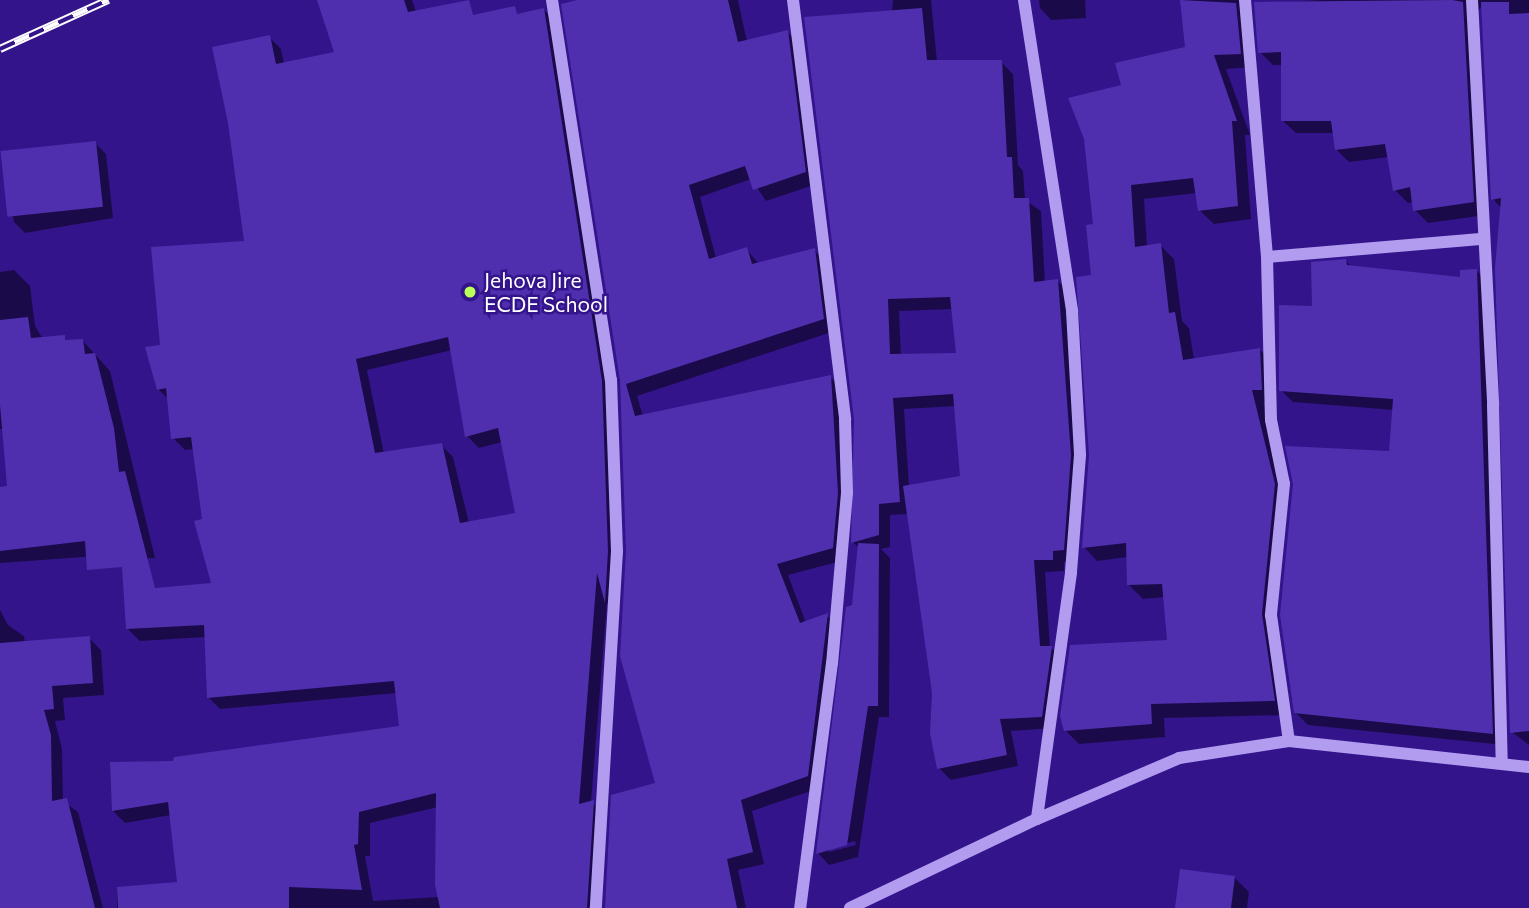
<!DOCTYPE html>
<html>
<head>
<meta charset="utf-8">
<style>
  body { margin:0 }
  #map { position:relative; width:1529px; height:908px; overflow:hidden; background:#34148b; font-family:Commissioner,sans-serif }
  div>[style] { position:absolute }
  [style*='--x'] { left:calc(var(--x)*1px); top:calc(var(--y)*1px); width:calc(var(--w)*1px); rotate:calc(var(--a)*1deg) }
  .shadow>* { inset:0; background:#0007 }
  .building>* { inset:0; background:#502faf; transform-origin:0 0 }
  .minor>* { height:12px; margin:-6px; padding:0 6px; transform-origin:6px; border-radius:6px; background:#b29cf0 }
  .rail>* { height:8px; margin-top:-4px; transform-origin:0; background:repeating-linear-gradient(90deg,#34148b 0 16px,#fff 0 32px); box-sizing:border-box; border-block:2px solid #fff }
  .dots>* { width:19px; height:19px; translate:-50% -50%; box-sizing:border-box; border:4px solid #34148b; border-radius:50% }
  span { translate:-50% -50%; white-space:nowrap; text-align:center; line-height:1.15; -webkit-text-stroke:5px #34148b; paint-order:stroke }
  .poi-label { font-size:21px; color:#fff }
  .left { translate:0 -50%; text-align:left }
</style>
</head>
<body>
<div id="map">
  <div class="shadow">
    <div style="clip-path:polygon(evenodd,319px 0,412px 0,425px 38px,544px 10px,556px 22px,614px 394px,617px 612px,607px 603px,591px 802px,605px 814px,599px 908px,117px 908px,117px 889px,179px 883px,171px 815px,125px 823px,113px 811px,175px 762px,401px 727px,397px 693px,220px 709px,208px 697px,206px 637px,140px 641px,128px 629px,213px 585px,195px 449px,185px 450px,173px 438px,169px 400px,158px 389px,162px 347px,246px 243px,269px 37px,281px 49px,284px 64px,337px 53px,319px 0,452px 350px,467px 436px,479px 448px,502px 442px,517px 515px,469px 523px,453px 457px,441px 445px,384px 454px,367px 370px,452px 350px,319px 0,438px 807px,439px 897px,373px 901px,365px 856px,370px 856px,370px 823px,438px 807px)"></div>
    <div style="clip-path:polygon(585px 0,738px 0,747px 42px,787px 32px,799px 44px,817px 184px,766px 201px,751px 179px,700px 197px,716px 258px,746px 249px,759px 264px,814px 250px,826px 262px,835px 331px,637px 396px,643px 416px,830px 377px,842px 389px,845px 560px,788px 575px,806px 623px,827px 616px,839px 627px,820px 788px,752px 811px,764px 864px,738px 870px,746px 908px,605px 908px,613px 796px,657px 784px,627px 551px,621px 380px)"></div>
    <div style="clip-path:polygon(evenodd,893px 0,931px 0,937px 62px,1001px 62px,1013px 74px,1018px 165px,1023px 171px,1025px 200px,1041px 211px,1045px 283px,1058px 281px,1069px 293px,1074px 325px,1075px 561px,1064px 562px,1064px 571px,1045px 572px,1050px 647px,1063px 659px,1054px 728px,1011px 731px,1018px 766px,951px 780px,939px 768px,934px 693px,909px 514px,890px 515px,890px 547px,881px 549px,890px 558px,889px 717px,879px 717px,858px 857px,829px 865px,818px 853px,860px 549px,853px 542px,893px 0,953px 309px,958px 355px,901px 356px,899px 311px,953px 309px,893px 0,956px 406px,962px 477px,909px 487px,904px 409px,956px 406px,893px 0,855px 841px,856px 845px,829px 852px,829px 848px,855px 841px)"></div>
    <div style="clip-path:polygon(1039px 0,1085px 0,1086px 18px,1051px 20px,1040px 8px)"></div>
    <div style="clip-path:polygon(1181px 0,1240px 0,1254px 67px,1226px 69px,1250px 135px,1245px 135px,1251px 219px,1214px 224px,1200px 211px,1197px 193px,1144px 199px,1147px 247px,1160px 245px,1174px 259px,1182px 321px,1189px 328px,1194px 360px,1260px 350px,1274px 364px,1275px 403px,1264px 403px,1288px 500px,1275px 629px,1287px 715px,1164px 718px,1165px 737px,1079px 744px,1066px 731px,1169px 641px,1165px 597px,1143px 599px,1129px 585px,1128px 557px,1097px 561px,1084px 547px,1090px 455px,1095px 226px,1123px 87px,1187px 48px)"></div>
    <div style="clip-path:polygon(1320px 0,1529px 0,1529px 745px,1512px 732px,1502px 209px,1493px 199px,1483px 5px,1475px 14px,1486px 215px,1428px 223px,1415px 210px,1414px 202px,1408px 203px,1395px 190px,1389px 157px,1349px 162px,1336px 149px,1334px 133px,1296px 133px,1283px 121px,1283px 65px,1273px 65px,1260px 52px,1256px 4px)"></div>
    <div style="clip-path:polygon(95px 143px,106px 154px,113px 218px,25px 233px,14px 222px,3px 153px)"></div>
    <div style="clip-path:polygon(1346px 261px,1352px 267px,1462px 279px,1476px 270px,1489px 283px,1504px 745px,1308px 725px,1296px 713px,1391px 453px,1394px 410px,1293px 402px,1281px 390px,1314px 308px)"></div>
    <div style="clip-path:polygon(14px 270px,30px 286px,35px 326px,43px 339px,83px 341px,110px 371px,155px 558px,102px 561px,97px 556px,0 563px,0 489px,9px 488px,4px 429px,0 429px,0 272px)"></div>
    <div style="clip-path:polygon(0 610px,8px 625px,24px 636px,25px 643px,89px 638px,101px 650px,104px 695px,63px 698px,65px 720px,55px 721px,62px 749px,63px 801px,78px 812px,103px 908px,0 908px)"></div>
    <div style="clip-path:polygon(1234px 877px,1249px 892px,1247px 908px,1176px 908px)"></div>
  </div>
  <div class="building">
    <div style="clip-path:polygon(evenodd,317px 0,404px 0,408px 12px,469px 0,473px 15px,515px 6px,517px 14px,544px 8px,602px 381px,608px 551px,605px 603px,597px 573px,579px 804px,594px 800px,587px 908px,440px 908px,435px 885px,436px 793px,359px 812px,358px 844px,354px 845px,362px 890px,289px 887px,289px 908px,118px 908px,117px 887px,177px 882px,168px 802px,112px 811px,110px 762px,173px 761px,174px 757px,399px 726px,394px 681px,207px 698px,204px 625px,126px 629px,122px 567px,87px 570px,85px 541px,0 551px,0 487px,7px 486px,0 405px,0 320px,28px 317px,31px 338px,65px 335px,65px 340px,83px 339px,85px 354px,95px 353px,114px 428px,119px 472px,125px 471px,155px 588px,211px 583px,194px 521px,202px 519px,191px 437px,171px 439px,166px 388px,157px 390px,145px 347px,160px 345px,151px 247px,244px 241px,228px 123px,212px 47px,270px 35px,276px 64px,334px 52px,317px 0,448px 337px,465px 437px,498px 428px,515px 513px,460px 523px,442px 443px,375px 453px,356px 359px,448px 337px)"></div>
    <div style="clip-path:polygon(577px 0,728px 0,738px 42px,788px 30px,806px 172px,753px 190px,745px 166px,689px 185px,709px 259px,747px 247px,752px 264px,815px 248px,824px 319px,626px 384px,635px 416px,831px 375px,838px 493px,833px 548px,777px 564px,800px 623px,828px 613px,808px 776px,741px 800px,753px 852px,727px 859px,737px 908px,605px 908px,611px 795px,655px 783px,620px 656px,626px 551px,620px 380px,561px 4px)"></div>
    <div style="clip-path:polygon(1180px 0,1236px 3px,1241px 54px,1214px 55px,1237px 121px,1232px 121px,1238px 206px,1198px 211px,1193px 178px,1131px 185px,1135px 247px,1161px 243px,1169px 313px,1175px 312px,1183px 360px,1260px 348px,1262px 390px,1252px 390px,1275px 484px,1262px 614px,1275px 701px,1151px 704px,1152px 724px,1064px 731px,1060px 716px,1070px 645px,1167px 640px,1162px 584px,1127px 585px,1126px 543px,1082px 548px,1089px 455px,1076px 277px,1091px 275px,1086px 225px,1093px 224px,1084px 139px,1068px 98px,1121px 85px,1115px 63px,1185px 47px)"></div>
    <div style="clip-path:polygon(1452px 0,1463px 2px,1474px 202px,1413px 211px,1410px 187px,1393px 191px,1385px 144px,1335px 150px,1331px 121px,1281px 121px,1281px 52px,1258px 53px,1254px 2px)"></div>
    <div style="clip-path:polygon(1481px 2px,1509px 2px,1509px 14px,1529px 13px,1529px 731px,1510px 733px,1495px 268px,1501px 198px,1491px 200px)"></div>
    <div style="clip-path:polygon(evenodd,922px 8px,927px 60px,1002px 60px,1007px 157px,1012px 157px,1014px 198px,1029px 198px,1034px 282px,1058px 279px,1071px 455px,1064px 550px,1053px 551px,1053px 560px,1034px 560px,1040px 646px,1052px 646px,1042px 717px,1000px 719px,1007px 755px,937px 769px,930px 733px,932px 693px,903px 486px,960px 476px,953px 394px,893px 398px,900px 502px,879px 504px,879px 535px,851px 543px,854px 419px,804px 17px,922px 8px,950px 297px,956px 353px,890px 354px,888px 299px,950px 297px)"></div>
    <div style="left:96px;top:141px;width:66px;height:96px;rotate:84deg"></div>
    <div style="clip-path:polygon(1346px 259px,1347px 265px,1460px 277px,1460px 270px,1477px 269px,1493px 734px,1294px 713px,1280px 615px,1293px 484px,1285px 446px,1389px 451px,1393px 399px,1279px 391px,1279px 305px,1312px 306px,1311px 262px)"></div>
    <div style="clip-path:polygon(858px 543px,879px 544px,878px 706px,868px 706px,847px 845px,816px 854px,846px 607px,852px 605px)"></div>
    <div style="clip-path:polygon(90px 636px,93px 683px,52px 686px,54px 709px,44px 710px,51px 735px,52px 801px,67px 798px,95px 908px,0 908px,0 643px)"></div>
    <div style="clip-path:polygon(1180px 869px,1235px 876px,1231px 908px,1175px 908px)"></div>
  </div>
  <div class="minor">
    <div style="--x:552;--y:0;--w:385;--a:81.2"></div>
    <div style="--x:611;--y:380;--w:171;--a:88"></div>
    <div style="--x:617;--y:551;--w:358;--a:93.4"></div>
    <div style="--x:793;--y:0;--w:423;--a:82.9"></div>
    <div style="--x:845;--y:420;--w:73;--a:88.4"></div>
    <div style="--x:847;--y:493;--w:171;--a:95"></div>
    <div style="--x:832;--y:663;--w:247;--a:97.4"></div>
    <div style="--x:1024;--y:0;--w:315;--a:81.2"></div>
    <div style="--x:1072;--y:311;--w:144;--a:86.8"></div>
    <div style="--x:1080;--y:455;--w:118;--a:94.4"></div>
    <div style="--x:1071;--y:573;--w:248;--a:97.9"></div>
    <div style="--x:1245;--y:0;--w:258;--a:85.1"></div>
    <div style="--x:1267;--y:257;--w:163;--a:88.6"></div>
    <div style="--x:1271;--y:420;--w:65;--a:78.5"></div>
    <div style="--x:1284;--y:484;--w:132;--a:95.7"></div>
    <div style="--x:1271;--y:615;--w:127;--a:81.9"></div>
    <div style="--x:1472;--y:0;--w:406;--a:87"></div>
    <div style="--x:1493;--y:405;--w:357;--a:88.6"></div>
    <div style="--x:1267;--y:257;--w:217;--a:-4.8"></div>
    <div style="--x:850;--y:908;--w:207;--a:-25.5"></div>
    <div style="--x:1037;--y:819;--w:155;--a:-23.2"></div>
    <div style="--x:1179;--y:758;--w:111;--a:-8.8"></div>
    <div style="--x:1289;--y:741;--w:241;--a:6.2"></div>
  </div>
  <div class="rail">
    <div style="--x:0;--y:49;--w:119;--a:-24.4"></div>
  </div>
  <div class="dots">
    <div style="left:470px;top:292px;background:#bbff5b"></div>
  </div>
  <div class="poi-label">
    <span class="left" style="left:484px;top:292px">Jehova Jire<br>ECDE School</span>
  </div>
</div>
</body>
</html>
